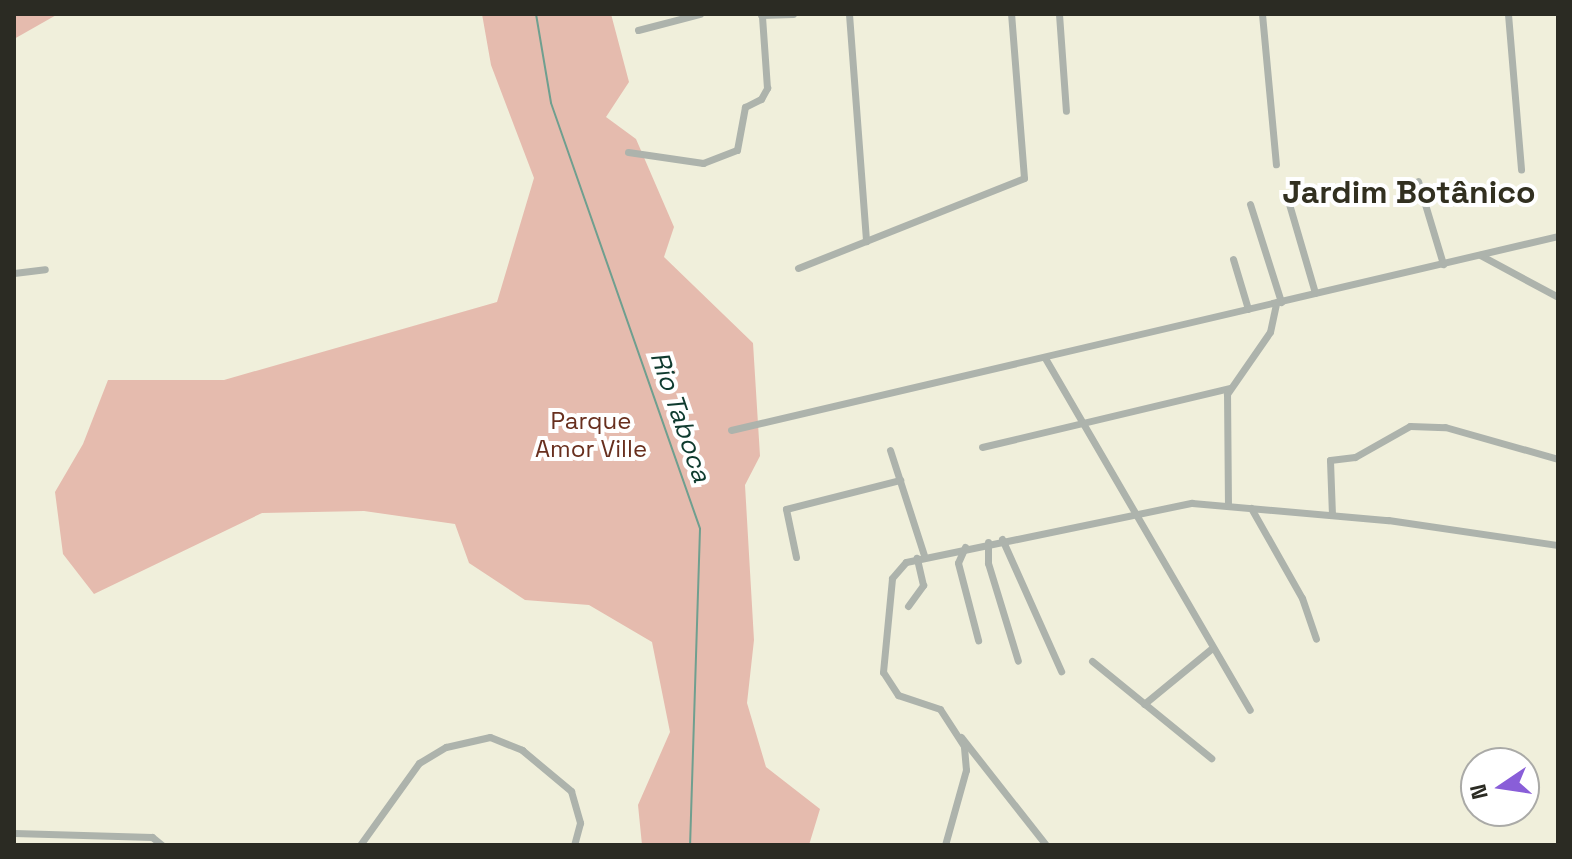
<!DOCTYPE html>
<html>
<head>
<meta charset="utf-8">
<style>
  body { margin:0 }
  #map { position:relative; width:1572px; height:859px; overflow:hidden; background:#f0efdb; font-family:"Space Grotesk",sans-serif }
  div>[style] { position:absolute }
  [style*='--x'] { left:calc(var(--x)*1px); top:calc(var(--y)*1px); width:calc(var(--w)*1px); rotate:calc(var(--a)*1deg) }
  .green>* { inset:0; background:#e5bbae }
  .stream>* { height:2px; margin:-1px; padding:0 1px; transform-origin:1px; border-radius:1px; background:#6f9f8f }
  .street>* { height:7px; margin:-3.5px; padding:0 3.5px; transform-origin:3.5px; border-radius:3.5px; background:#adb3ac }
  span { translate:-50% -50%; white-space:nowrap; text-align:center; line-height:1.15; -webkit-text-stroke:8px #fff; paint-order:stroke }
  .park-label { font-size:24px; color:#682f1e }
  .water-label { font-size:26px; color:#0e3a2e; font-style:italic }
  .district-label { font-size:32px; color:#323020; font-weight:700 }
  .frame { position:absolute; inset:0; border:16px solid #2b2b23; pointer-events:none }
  .north { position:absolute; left:1460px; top:747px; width:80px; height:80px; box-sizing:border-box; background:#fff; border:2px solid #aaaaa7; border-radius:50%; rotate:257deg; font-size:22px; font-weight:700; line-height:32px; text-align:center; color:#2b2b23 }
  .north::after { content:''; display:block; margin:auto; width:28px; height:36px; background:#895ed8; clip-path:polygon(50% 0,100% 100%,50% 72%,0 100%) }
</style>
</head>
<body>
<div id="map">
  <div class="green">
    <div style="clip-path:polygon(14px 14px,58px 14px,14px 39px)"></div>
    <div style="clip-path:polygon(482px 14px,611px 14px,629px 82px,606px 117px,636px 139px,674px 227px,664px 257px,753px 343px,760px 456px,745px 485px,754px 640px,747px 703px,766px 767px,820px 809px,809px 845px,642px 845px,638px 805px,670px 732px,652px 642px,589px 605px,525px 600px,469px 563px,455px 524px,364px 511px,262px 513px,94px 594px,63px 554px,55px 492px,83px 444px,108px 380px,224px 380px,497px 302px,534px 178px,491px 65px)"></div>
  </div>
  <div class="stream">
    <div style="--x:536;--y:14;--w:90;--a:80.4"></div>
    <div style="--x:551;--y:103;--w:451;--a:70.7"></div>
    <div style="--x:700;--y:529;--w:316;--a:91.8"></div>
  </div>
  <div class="street">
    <div style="--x:849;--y:14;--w:228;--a:85.7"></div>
    <div style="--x:1059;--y:14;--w:97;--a:85.9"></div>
    <div style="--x:1262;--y:14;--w:151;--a:84.7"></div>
    <div style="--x:1508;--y:14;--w:156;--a:85.2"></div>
    <div style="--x:761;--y:15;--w:32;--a:-2"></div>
    <div style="--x:638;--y:30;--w:64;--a:-14.5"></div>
    <div style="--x:628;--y:152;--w:76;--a:8.3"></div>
    <div style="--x:703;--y:163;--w:36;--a:-21"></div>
    <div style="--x:737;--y:150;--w:44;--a:-79.5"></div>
    <div style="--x:745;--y:107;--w:18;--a:-27"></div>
    <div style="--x:761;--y:99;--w:13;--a:-61"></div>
    <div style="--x:767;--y:88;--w:72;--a:-94"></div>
    <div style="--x:1418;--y:181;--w:87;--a:73.2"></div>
    <div style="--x:1287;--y:197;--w:100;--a:73.7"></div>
    <div style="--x:1250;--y:204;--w:103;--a:72.4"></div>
    <div style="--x:1480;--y:255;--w:89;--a:28.3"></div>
    <div style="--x:1233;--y:259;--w:52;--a:73.3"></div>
    <div style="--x:798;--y:268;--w:243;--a:-21.7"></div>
    <div style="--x:1024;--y:178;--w:165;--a:-94.5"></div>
    <div style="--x:14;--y:273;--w:31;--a:-7"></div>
    <div style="--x:1045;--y:358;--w:407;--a:59.8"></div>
    <div style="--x:731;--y:430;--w:849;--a:-13.2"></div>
    <div style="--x:982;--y:447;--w:254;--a:-13.4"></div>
    <div style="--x:890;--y:450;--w:110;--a:72.1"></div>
    <div style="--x:1228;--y:506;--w:112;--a:-90.5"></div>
    <div style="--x:1227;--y:394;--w:75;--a:-55.3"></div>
    <div style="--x:1270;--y:332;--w:30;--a:-78"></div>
    <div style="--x:1251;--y:508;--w:103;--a:60.5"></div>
    <div style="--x:1302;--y:598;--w:43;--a:71.1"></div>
    <div style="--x:1332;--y:515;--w:55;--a:-92.1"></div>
    <div style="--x:1330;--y:460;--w:25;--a:-7"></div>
    <div style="--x:1355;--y:457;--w:63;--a:-29.4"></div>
    <div style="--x:1410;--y:426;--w:35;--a:2"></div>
    <div style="--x:1445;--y:427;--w:117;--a:15.8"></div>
    <div style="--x:1002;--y:539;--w:145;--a:65.9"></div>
    <div style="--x:988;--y:542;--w:21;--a:90"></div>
    <div style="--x:988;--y:563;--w:102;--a:73"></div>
    <div style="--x:965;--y:547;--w:17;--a:114"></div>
    <div style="--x:958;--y:563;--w:80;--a:75.4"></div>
    <div style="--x:796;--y:557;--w:49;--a:-101.8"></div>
    <div style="--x:786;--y:509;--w:118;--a:-14.3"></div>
    <div style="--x:908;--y:606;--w:26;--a:-54"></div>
    <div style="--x:923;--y:585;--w:28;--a:-103"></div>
    <div style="--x:1092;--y:661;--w:154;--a:39.2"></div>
    <div style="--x:1144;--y:704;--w:87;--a:-39.4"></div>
    <div style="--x:961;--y:737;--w:137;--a:51.8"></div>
    <div style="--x:14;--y:833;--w:138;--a:1.7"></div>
    <div style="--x:152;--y:837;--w:13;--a:39"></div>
    <div style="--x:360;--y:845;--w:101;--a:-54.3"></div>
    <div style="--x:419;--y:763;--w:31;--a:-31"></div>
    <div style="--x:446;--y:747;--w:45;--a:-12.8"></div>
    <div style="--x:490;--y:737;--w:35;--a:22"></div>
    <div style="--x:522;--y:750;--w:64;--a:39.9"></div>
    <div style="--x:571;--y:791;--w:33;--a:74"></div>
    <div style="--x:580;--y:823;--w:23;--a:105"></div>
    <div style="--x:945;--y:845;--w:78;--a:-74.4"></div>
    <div style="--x:966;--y:770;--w:24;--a:-95"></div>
    <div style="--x:964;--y:746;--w:44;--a:-123"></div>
    <div style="--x:940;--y:709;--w:44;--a:-161.6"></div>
    <div style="--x:898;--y:695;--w:27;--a:-123"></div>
    <div style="--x:883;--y:672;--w:94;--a:-84.5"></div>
    <div style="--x:892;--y:578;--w:21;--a:-49"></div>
    <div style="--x:906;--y:562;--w:292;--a:-11.7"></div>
    <div style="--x:1192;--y:503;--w:197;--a:5"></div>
    <div style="--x:1388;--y:520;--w:172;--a:8.4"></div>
  </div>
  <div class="park-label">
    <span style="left:591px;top:435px">Parque<br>Amor Ville</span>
  </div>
  <div class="water-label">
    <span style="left:680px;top:417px;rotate:71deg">Rio Taboca</span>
  </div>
  <div class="district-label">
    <span style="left:1409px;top:192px">Jardim Botânico</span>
  </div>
  <div class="frame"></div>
  <div class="north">N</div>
</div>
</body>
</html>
